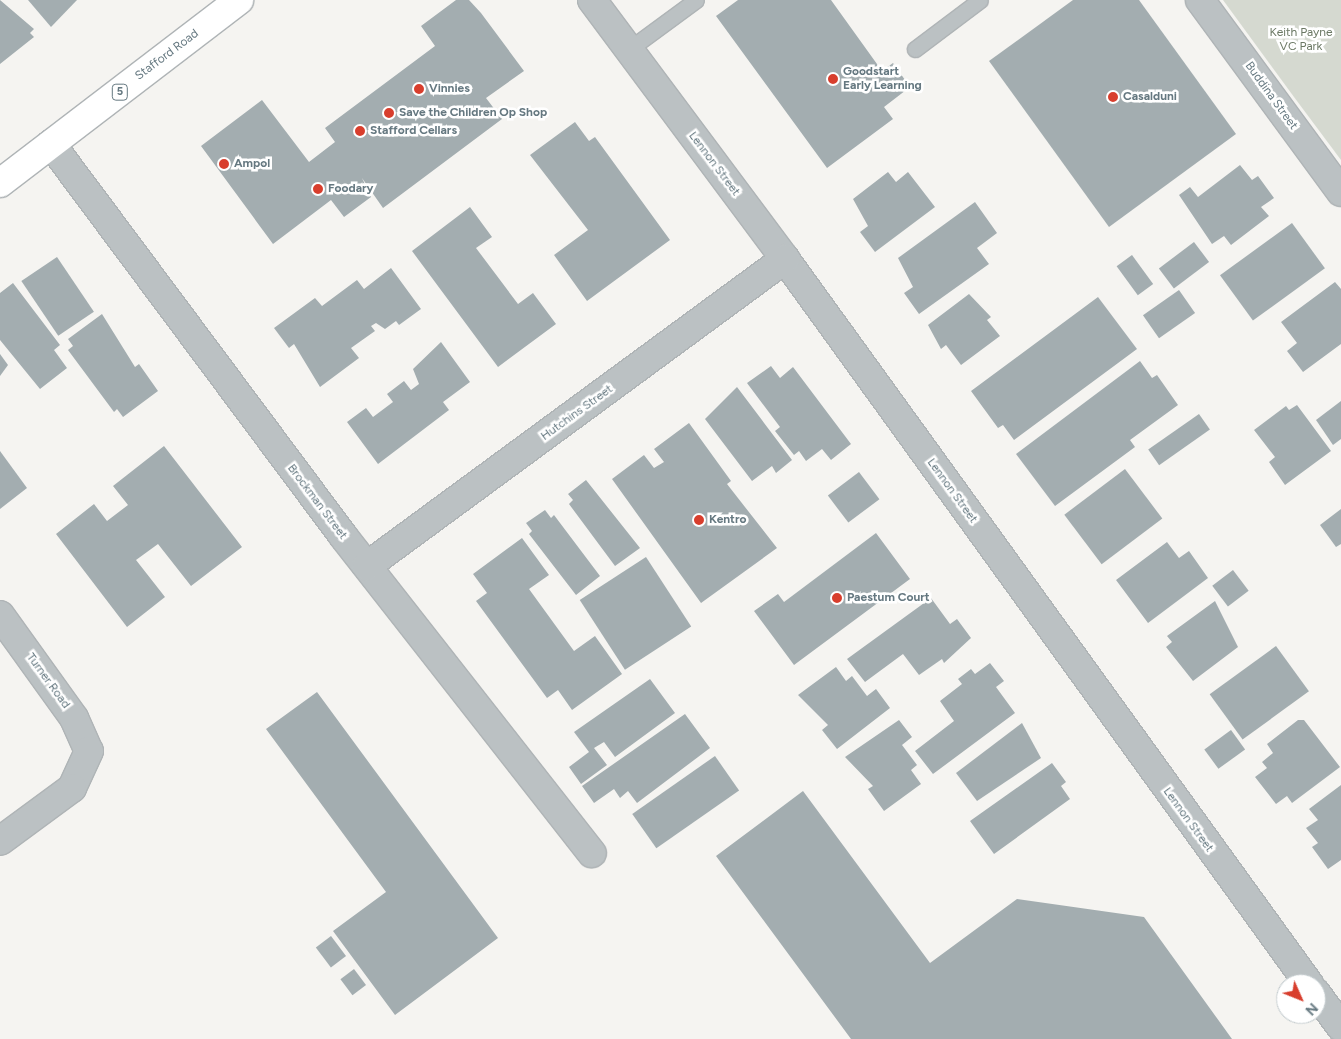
<!DOCTYPE html>
<html>
<head>
<meta charset="utf-8">
<style>
  body { margin:0 }
  #map { position:relative; width:1341px; height:1039px; overflow:hidden; background:#f5f4f1; font-family:Figtree,sans-serif }
  div>[style] { position:absolute }
  [style*='--x'] { left:calc(var(--x)*1px); top:calc(var(--y)*1px); width:calc(var(--w)*1px); rotate:calc(var(--a)*1deg) }
  .green>* { inset:0; background:#d5d9d0 }
  .building>* { inset:0; background:#a3adb0; transform-origin:0 0 }
  .roads { filter:drop-shadow(1px 0 #afb4b6) drop-shadow(-1px 0 #afb4b6) drop-shadow(0 1px #afb4b6) drop-shadow(0 -1px #afb4b6) }
  .service>* { height:15px; margin:-7.5px; padding:0 7.5px; transform-origin:7.5px; border-radius:7.5px; background:#bbc1c3 }
  .minor>* { height:28px; margin:-14px; padding:0 14px; transform-origin:14px; border-radius:14px; background:#bbc1c3 }
  .trunk>* { height:28px; margin:-14px; padding:0 14px; transform-origin:14px; border-radius:14px; background:#fff }
  .dots>* { width:14px; height:14px; translate:-50% -50%; box-sizing:border-box; border:2px solid #fff; border-radius:50% }
  span { translate:-50% -50%; white-space:nowrap; text-align:center; line-height:1.15; -webkit-text-stroke:5px #fff; paint-order:stroke }
  .shield-label span { padding:1px 4px; background:#fff; border:1px solid; border-radius:4px; -webkit-text-stroke-width:0 }
  .shield-label { font-size:11px; color:#657880; font-weight:700 }
  .park-label { font-size:12px; color:#6b7864 }
  .street-label { font-size:12px; color:#657880 }
  .poi-label { font-size:12px; color:#657880; font-weight:700 }
  .left { translate:0 -50%; text-align:left }
  .north { position:absolute; left:1276px; top:974px; width:50px; height:50px; box-sizing:border-box; background:#fff; border:1px solid #c1c9cc; border-radius:50%; rotate:134deg; font-size:14px; font-weight:700; line-height:20px; text-align:center; color:#657880 }
  .north::after { content:''; display:block; margin:auto; width:18px; height:22px; background:#d83e2d; clip-path:polygon(50% 0,100% 100%,50% 72%,0 100%) }
</style>
</head>
<body>
<div id="map">
  <div class="green">
    <div style="clip-path:polygon(1223px 0,1341px 0,1341px 160px,1294px 97px)"></div>
  </div>
  <div class="building">
    <div style="clip-path:polygon(0 0,34px 29px,30px 33px,34px 37px,0 64px)"></div>
    <div style="clip-path:polygon(28px 0,77px 0,51px 27px)"></div>
    <div style="clip-path:polygon(456px 0,469px 0,481px 13px,524px 71px,486px 98px,502px 119px,383px 208px,362px 178px,371px 197px,344px 217px,331px 200px,273px 244px,201px 146px,262px 100px,309px 162px,335px 142px,325px 128px,435px 46px,421px 26px)"></div>
    <div style="clip-path:polygon(738px 0,831px 0,882px 71px,893px 63px,910px 87px,884px 107px,893px 119px,827px 168px,716px 16px)"></div>
    <div style="clip-path:polygon(1073px 0,1139px 0,1236px 134px,1109px 227px,989px 61px)"></div>
    <div style="clip-path:polygon(575px 122px,589px 141px,595px 137px,670px 240px,587px 301px,554px 255px,588px 230px,530px 155px)"></div>
    <div style="clip-path:polygon(1240px 165px,1252px 180px,1258px 176px,1274px 198px,1261px 207px,1269px 216px,1231px 245px,1224px 236px,1212px 244px,1179px 195px,1190px 187px,1198px 197px)"></div>
    <div style="clip-path:polygon(888px 172px,896px 182px,908px 172px,935px 207px,875px 252px,860px 232px,868px 226px,853px 199px)"></div>
    <div style="clip-path:polygon(975px 202px,997px 233px,977px 248px,989px 264px,919px 314px,904px 293px,913px 287px,898px 258px)"></div>
    <div style="clip-path:polygon(470px 207px,492px 237px,476px 248px,518px 304px,533px 293px,556px 324px,498px 367px,412px 251px)"></div>
    <div style="left:1292px;top:223px;width:56px;height:89px;rotate:54deg"></div>
    <div style="left:1194px;top:242px;width:25px;height:44px;rotate:53deg"></div>
    <div style="left:1132px;top:255px;width:36px;height:19px;rotate:54deg"></div>
    <div style="left:57px;top:257px;width:66px;height:43px;rotate:56deg"></div>
    <div style="clip-path:polygon(391px 268px,421px 309px,399px 325px,396px 321px,385px 329px,376px 323px,371px 326px,375px 331px,351px 348px,359px 358px,320px 387px,294px 344px,289px 348px,274px 328px,315px 298px,322px 306px,357px 280px,364px 289px)"></div>
    <div style="clip-path:polygon(1335px 282px,1341px 289px,1341px 344px,1303px 372px,1287px 351px,1297px 343px,1281px 322px)"></div>
    <div style="clip-path:polygon(13px 283px,60px 345px,54px 350px,67px 368px,40px 389px,0 340px,0 293px)"></div>
    <div style="left:1179px;top:290px;width:28px;height:44px;rotate:55deg"></div>
    <div style="clip-path:polygon(969px 294px,991px 317px,987px 320px,1000px 336px,961px 365px,946px 345px,941px 349px,928px 325px)"></div>
    <div style="clip-path:polygon(1098px 297px,1137px 349px,1014px 440px,1003px 425px,998px 428px,971px 391px)"></div>
    <div style="clip-path:polygon(102px 314px,135px 367px,139px 364px,158px 391px,123px 417px,117px 409px,114px 412px,68px 350px,73px 346px,68px 339px)"></div>
    <div style="clip-path:polygon(441px 342px,470px 382px,443px 402px,449px 410px,378px 464px,347px 422px,366px 408px,373px 417px,393px 402px,387px 394px,404px 381px,411px 390px,419px 384px,413px 369px)"></div>
    <div style="clip-path:polygon(0 354px,8px 365px,0 376px)"></div>
    <div style="clip-path:polygon(1140px 361px,1152px 378px,1157px 375px,1178px 405px,1130px 440px,1135px 447px,1055px 506px,1016px 454px)"></div>
    <div style="clip-path:polygon(771px 366px,780px 378px,793px 367px,851px 444px,831px 460px,822px 449px,806px 461px,799px 451px,794px 455px,775px 431px,780px 427px,747px 383px)"></div>
    <div style="clip-path:polygon(737px 387px,792px 460px,776px 473px,772px 466px,752px 481px,705px 419px)"></div>
    <div style="clip-path:polygon(1341px 401px,1341px 439px,1333px 445px,1316px 420px)"></div>
    <div style="clip-path:polygon(1297px 405px,1331px 451px,1285px 485px,1269px 462px,1275px 457px,1254px 430px,1286px 406px,1289px 410px)"></div>
    <div style="left:1199px;top:414px;width:19px;height:62px;rotate:55deg"></div>
    <div style="clip-path:polygon(689px 423px,731px 481px,727px 484px,777px 548px,701px 603px,612px 479px,644px 455px,654px 468px,664px 462px,654px 449px)"></div>
    <div style="clip-path:polygon(164px 446px,242px 547px,191px 586px,158px 544px,136px 560px,165px 597px,127px 627px,56px 534px,94px 504px,107px 521px,128px 505px,113px 486px)"></div>
    <div style="clip-path:polygon(0 451px,27px 488px,0 509px)"></div>
    <div style="left:1125px;top:469px;width:62px;height:76px;rotate:53deg"></div>
    <div style="left:859px;top:472px;width:34px;height:39px;rotate:53deg"></div>
    <div style="clip-path:polygon(586px 480px,640px 548px,615px 566px,569px 504px,573px 500px,568px 494px)"></div>
    <div style="clip-path:polygon(1341px 509px,1341px 544px,1336px 547px,1320px 525px)"></div>
    <div style="clip-path:polygon(545px 510px,551px 518px,554px 515px,600px 576px,576px 595px,529px 534px,532px 531px,526px 523px)"></div>
    <div style="clip-path:polygon(876px 533px,910px 579px,794px 665px,754px 611px,778px 594px,784px 602px)"></div>
    <div style="clip-path:polygon(522px 538px,549px 575px,529px 589px,574px 651px,595px 636px,622px 674px,572px 710px,558px 690px,547px 698px,476px 601px,487px 593px,473px 574px)"></div>
    <div style="clip-path:polygon(1167px 542px,1179px 558px,1189px 551px,1208px 578px,1148px 623px,1116px 580px)"></div>
    <div style="left:646px;top:557px;width:83px;height:79px;rotate:57deg"></div>
    <div style="left:1233px;top:570px;width:26px;height:26px;rotate:53deg"></div>
    <div style="clip-path:polygon(931px 598px,950px 624px,957px 619px,971px 638px,944px 663px,942px 659px,919px 675px,903px 654px,865px 682px,847px 659px)"></div>
    <div style="clip-path:polygon(1215px 601px,1238px 647px,1193px 681px,1166px 647px,1172px 642px,1167px 636px)"></div>
    <div style="left:1276px;top:646px;width:56px;height:82px;rotate:54deg"></div>
    <div style="clip-path:polygon(990px 663px,1004px 681px,996px 687px,1015px 713px,933px 774px,915px 751px,954px 721px,940px 701px,962px 684px,958px 679px,971px 669px,975px 674px)"></div>
    <div style="clip-path:polygon(836px 667px,846px 681px,852px 676px,867px 696px,876px 689px,890px 708px,837px 749px,822px 730px,828px 725px,798px 695px)"></div>
    <div style="clip-path:polygon(650px 679px,675px 713px,615px 757px,604px 742px,594px 748px,607px 765px,581px 784px,569px 767px,589px 752px,574px 732px)"></div>
    <div style="clip-path:polygon(317px 692px,498px 938px,395px 1015px,333px 931px,386px 892px,266px 729px)"></div>
    <div style="clip-path:polygon(685px 714px,710px 748px,637px 803px,628px 791px,620px 798px,614px 789px,594px 803px,582px 786px)"></div>
    <div style="clip-path:polygon(899px 720px,912px 737px,902px 745px,917px 765px,911px 770px,921px 784px,884px 811px,868px 789px,873px 786px,845px 757px)"></div>
    <div style="clip-path:polygon(1298px 720px,1304px 720px,1340px 767px,1292px 803px,1287px 796px,1276px 804px,1255px 777px,1267px 768px,1262px 762px,1273px 753px,1267px 744px)"></div>
    <div style="clip-path:polygon(1022px 723px,1041px 758px,977px 801px,956px 773px)"></div>
    <div style="left:1231px;top:730px;width:24px;height:33px;rotate:54deg"></div>
    <div style="left:715px;top:756px;width:42px;height:101px;rotate:55deg"></div>
    <div style="clip-path:polygon(1052px 763px,1066px 782px,1061px 786px,1070px 799px,994px 854px,970px 821px)"></div>
    <div style="clip-path:polygon(1341px 785px,1341px 860px,1328px 869px,1312px 847px,1318px 843px,1306px 828px,1318px 820px,1309px 809px)"></div>
    <div style="clip-path:polygon(803px 791px,930px 963px,1017px 899px,1144px 917px,1232px 1039px,851px 1039px,716px 856px)"></div>
    <div style="left:331px;top:936px;width:25px;height:19px;rotate:53deg"></div>
    <div style="left:354px;top:969px;width:20px;height:17px;rotate:53deg"></div>
  </div>
  <div class="roads">
    <div class="service">
      <div style="--x:915;--y:49;--w:81;--a:-37"></div>
      <div style="--x:628;--y:50;--w:84;--a:-36.3"></div>
    </div>
    <div class="minor">
      <div style="--x:592;--y:0;--w:323;--a:53.3"></div>
      <div style="--x:785;--y:259;--w:895;--a:54.14"></div>
      <div style="--x:1200;--y:0;--w:238;--a:53.7"></div>
      <div style="--x:51;--y:144;--w:489;--a:53.3"></div>
      <div style="--x:343;--y:536;--w:403;--a:51.9"></div>
      <div style="--x:367;--y:566;--w:519;--a:-36.3"></div>
      <div style="--x:0;--y:615;--w:127;--a:54.3"></div>
      <div style="--x:74;--y:718;--w:36;--a:66"></div>
      <div style="--x:89;--y:751;--w:41;--a:114.7"></div>
      <div style="--x:72;--y:788;--w:89;--a:143.6"></div>
      <div style="--x:1316;--y:993;--w:42;--a:53.7"></div>
    </div>
    <div class="trunk">
      <div style="--x:0;--y:183;--w:301;--a:-37.4"></div>
    </div>
  </div>
  <div class="dots">
    <div style="left:833px;top:79px;background:#d83e2d"></div>
    <div style="left:419px;top:89px;background:#d83e2d"></div>
    <div style="left:1113px;top:97px;background:#d83e2d"></div>
    <div style="left:389px;top:113px;background:#d83e2d"></div>
    <div style="left:360px;top:131px;background:#d83e2d"></div>
    <div style="left:224px;top:164px;background:#d83e2d"></div>
    <div style="left:318px;top:189px;background:#d83e2d"></div>
    <div style="left:699px;top:520px;background:#d83e2d"></div>
    <div style="left:837px;top:598px;background:#d83e2d"></div>
  </div>
  <div class="shield-label">
    <span style="left:120px;top:92px">5</span>
  </div>
  <div class="park-label">
    <span style="left:1301px;top:40px">Keith Payne<br>VC Park</span>
  </div>
  <div class="street-label">
    <span style="left:167px;top:55px;rotate:-37deg">Stafford Road</span>
    <span style="left:1271px;top:96px;rotate:54deg">Buddina Street</span>
    <span style="left:714px;top:164px;rotate:53deg">Lennon Street</span>
    <span style="left:577px;top:413px;rotate:-36deg">Hutchins Street</span>
    <span style="left:952px;top:491px;rotate:54deg">Lennon Street</span>
    <span style="left:317px;top:502px;rotate:53deg">Brockman Street</span>
    <span style="left:48px;top:681px;rotate:54deg">Turner Road</span>
    <span style="left:1188px;top:820px;rotate:54deg">Lennon Street</span>
  </div>
  <div class="poi-label">
    <span class="left" style="left:843px;top:79px">Goodstart<br>Early Learning</span>
    <span class="left" style="left:429px;top:89px">Vinnies</span>
    <span class="left" style="left:1123px;top:97px">Casalduni</span>
    <span class="left" style="left:399px;top:113px">Save the Children Op Shop</span>
    <span class="left" style="left:370px;top:131px">Stafford Cellars</span>
    <span class="left" style="left:234px;top:164px">Ampol</span>
    <span class="left" style="left:328px;top:189px">Foodary</span>
    <span class="left" style="left:709px;top:520px">Kentro</span>
    <span class="left" style="left:847px;top:598px">Paestum Court</span>
  </div>
  <div class="north">N</div>
</div>
</body>
</html>
